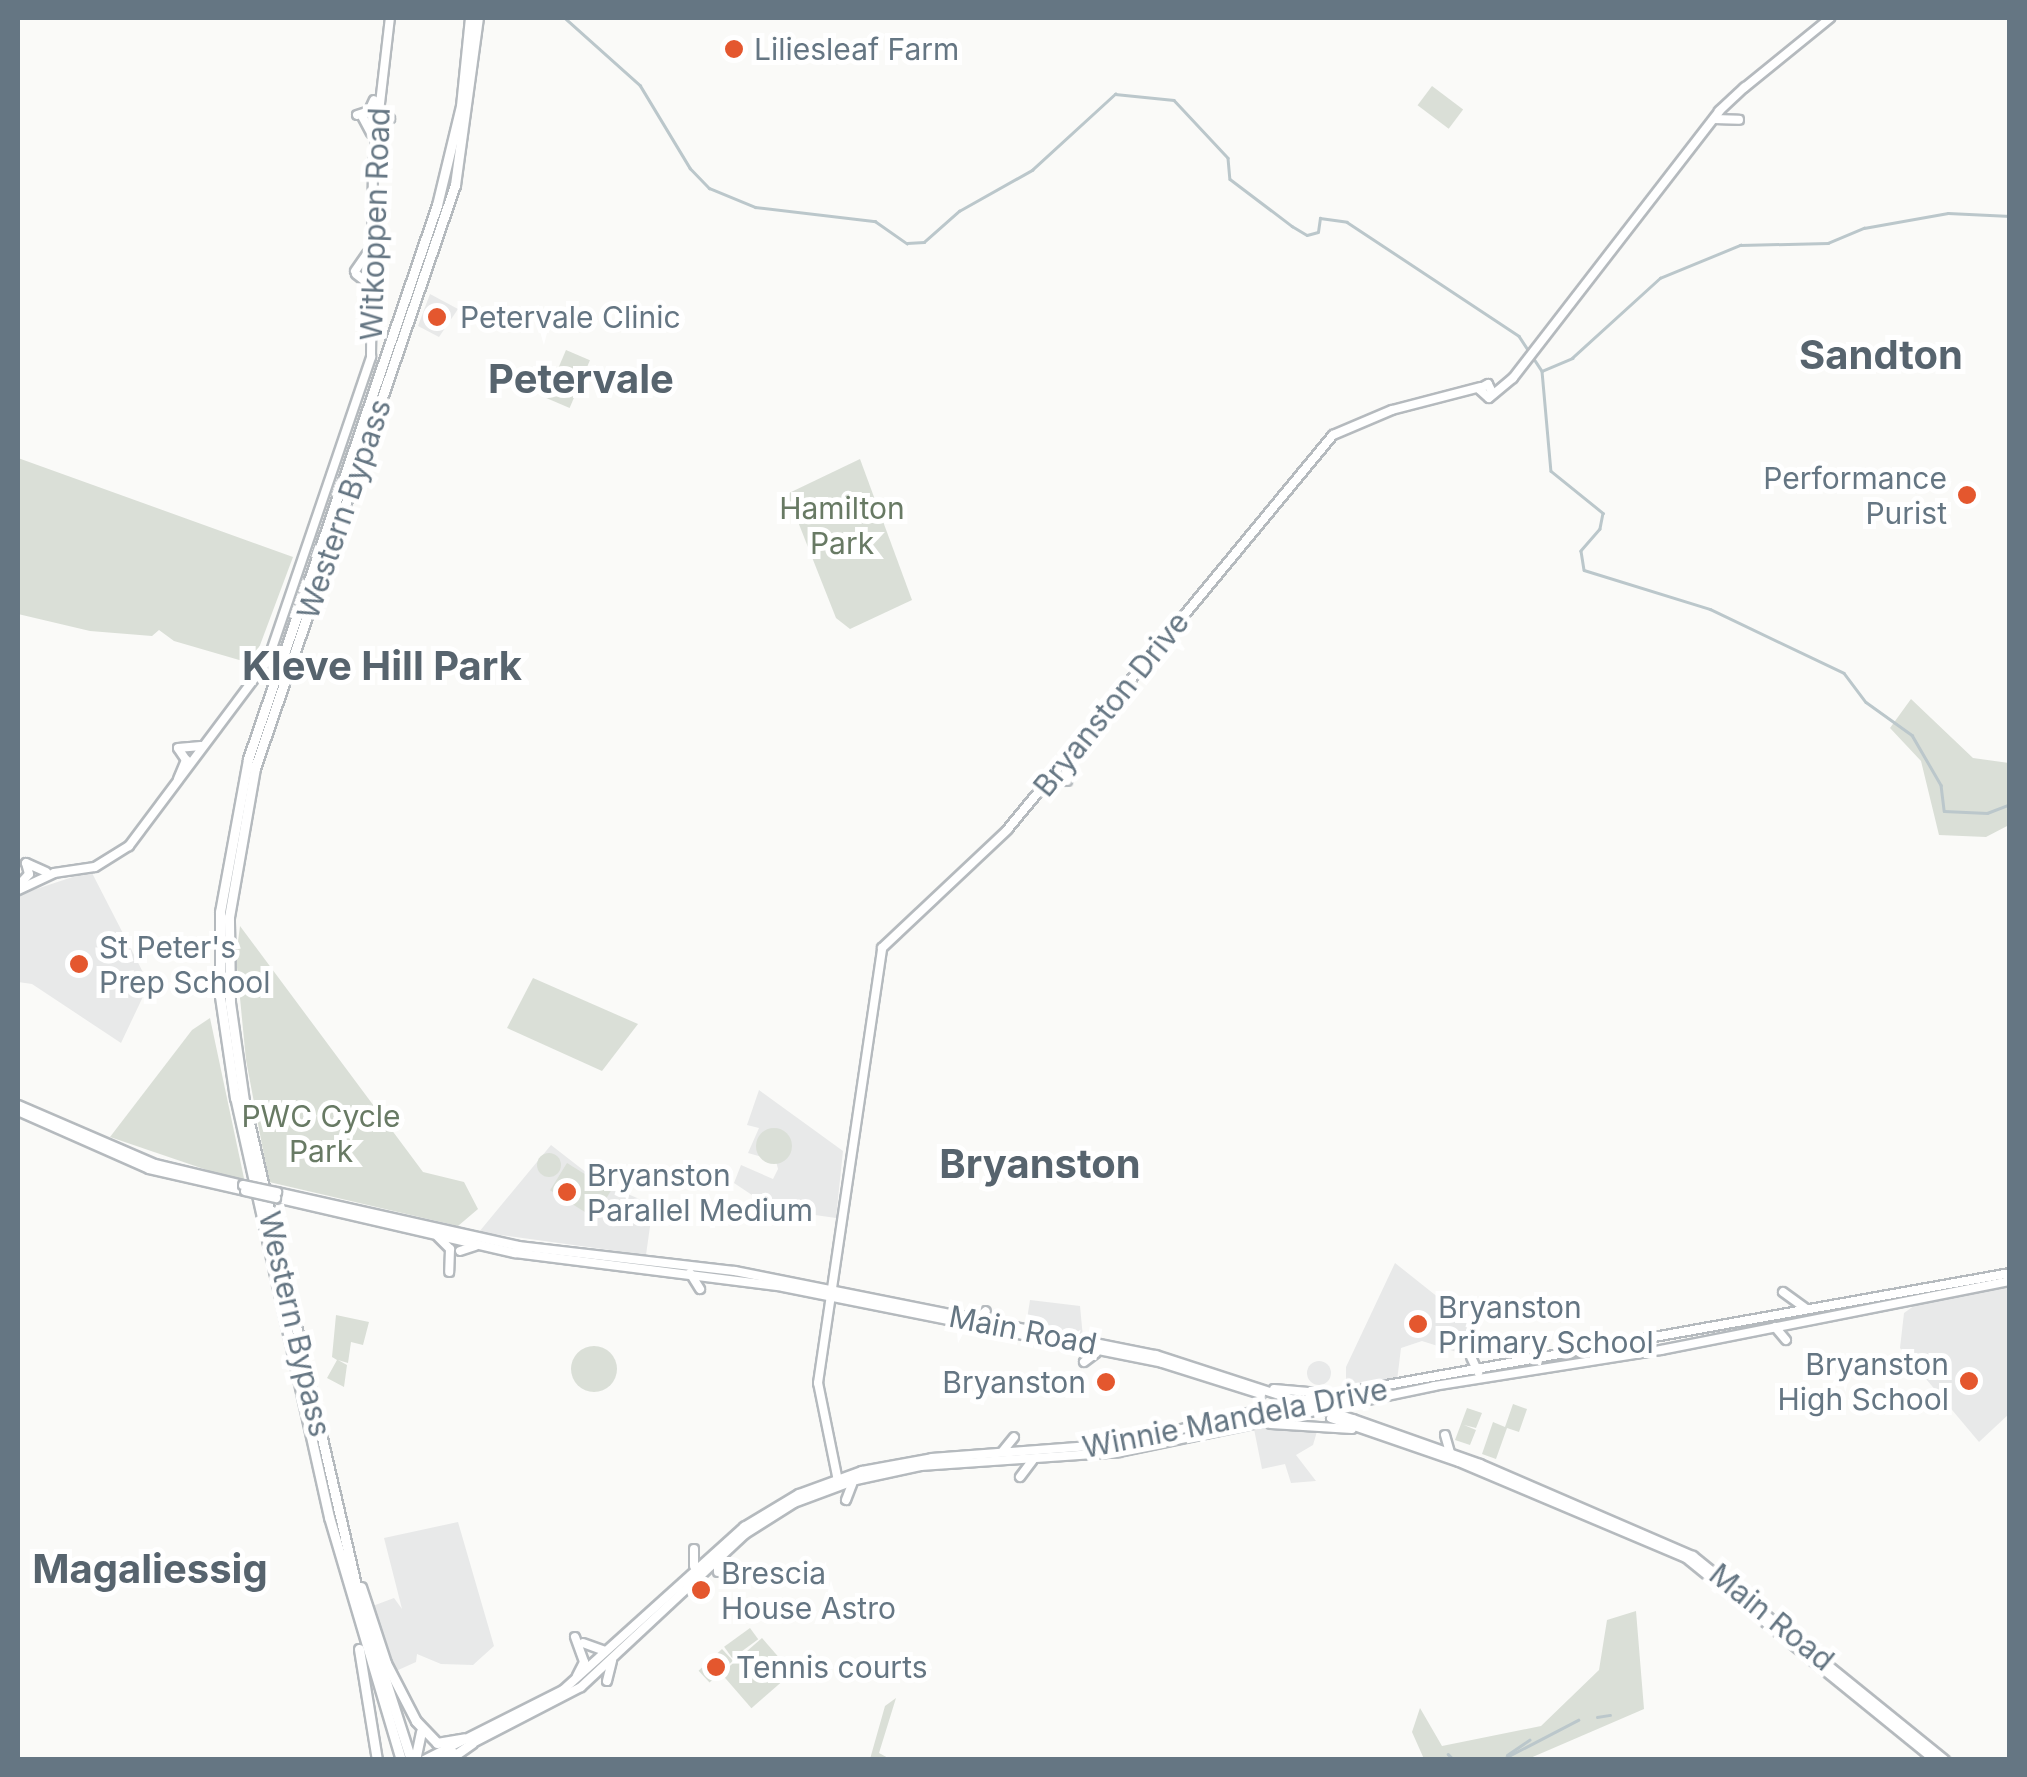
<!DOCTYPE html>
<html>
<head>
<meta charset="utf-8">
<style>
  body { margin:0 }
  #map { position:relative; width:2027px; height:1777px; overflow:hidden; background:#fafaf8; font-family:Inter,sans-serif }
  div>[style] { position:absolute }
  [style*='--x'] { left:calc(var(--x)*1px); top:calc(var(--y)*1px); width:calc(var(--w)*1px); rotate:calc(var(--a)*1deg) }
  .built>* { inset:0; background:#e8e9e9 }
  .round { border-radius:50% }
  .green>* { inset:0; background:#dadfd7; transform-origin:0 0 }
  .stream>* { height:2.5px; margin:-1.25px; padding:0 1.25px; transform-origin:1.25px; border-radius:1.25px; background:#bbc7cb }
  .roads { filter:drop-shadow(2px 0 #b5babe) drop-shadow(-2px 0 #b5babe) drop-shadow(0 2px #b5babe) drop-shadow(0 -2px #b5babe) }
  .major>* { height:8px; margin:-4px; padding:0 4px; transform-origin:4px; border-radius:4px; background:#fff }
  .highway>* { height:9px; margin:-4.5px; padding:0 4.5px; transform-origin:4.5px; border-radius:4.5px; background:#fff }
  .bridges { filter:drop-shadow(2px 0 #b5babe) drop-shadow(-2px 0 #b5babe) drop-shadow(0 2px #b5babe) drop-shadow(0 -2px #b5babe) }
  .major-bridge>* { height:8px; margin:-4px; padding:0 4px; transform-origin:4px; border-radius:4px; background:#fff }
  .dots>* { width:28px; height:28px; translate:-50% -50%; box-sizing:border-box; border:5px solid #fff; border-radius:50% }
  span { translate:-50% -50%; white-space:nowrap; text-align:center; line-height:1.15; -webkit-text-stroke:10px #fff; paint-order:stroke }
  .poi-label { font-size:30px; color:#657683 }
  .left { translate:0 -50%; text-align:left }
  .right { translate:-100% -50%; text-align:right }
  .street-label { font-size:30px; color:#657683 }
  .park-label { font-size:30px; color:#687a64 }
  .district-label { font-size:40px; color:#57646e; font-weight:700 }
  .frame { position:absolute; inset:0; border:20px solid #657683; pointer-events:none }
</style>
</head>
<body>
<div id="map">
  <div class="built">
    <div style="clip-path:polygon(430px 294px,458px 309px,439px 337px,418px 326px)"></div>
    <div style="clip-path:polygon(91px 871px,149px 984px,121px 1043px,32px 984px,18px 982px,18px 895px)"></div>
    <div style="clip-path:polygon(759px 1090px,843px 1151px,836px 1218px,773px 1209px,734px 1183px,741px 1165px,773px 1179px,778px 1169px,776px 1161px,748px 1153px,759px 1128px,747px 1125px)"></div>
    <div style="clip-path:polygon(551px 1145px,596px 1180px,653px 1205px,646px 1255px,479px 1232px)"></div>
    <div style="clip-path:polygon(1395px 1263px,1478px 1329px,1466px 1355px,1422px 1341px,1401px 1348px,1397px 1381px,1346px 1385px,1346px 1367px)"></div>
    <div style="clip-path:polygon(2009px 1285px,2009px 1414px,1979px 1442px,1900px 1348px,1904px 1313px,1918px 1303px)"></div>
    <div style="clip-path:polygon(1030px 1300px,1080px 1306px,1083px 1338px,1026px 1326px)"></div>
    <div class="round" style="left:1307px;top:1361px;width:24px;height:24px"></div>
    <div style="clip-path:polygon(1284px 1426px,1318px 1428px,1313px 1445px,1296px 1455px,1316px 1481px,1291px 1483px,1285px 1464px,1262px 1469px,1254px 1429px)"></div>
    <div style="clip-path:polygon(458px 1522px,494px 1646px,473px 1665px,441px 1664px,417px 1654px,416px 1662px,396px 1671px,370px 1607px,394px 1598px,402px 1609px,384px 1538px)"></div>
  </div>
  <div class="green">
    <div style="left:1432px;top:86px;width:39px;height:24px;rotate:37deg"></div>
    <div style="left:566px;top:350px;width:26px;height:52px;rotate:23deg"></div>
    <div style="clip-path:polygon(18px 458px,293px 557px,253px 664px,174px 641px,159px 630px,152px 636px,90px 631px,18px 614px)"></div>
    <div style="clip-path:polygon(860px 459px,912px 600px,850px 629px,836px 618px,787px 494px)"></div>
    <div style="clip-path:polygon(1911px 699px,1973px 758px,2009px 763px,2009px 825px,1986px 837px,1939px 835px,1921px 761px,1890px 728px)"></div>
    <div style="clip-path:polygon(240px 926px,423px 1172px,464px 1182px,478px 1209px,458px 1226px,269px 1182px,246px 1060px,236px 957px)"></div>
    <div style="clip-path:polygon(533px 978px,638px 1024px,602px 1071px,507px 1028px)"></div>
    <div style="clip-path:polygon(210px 1018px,245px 1183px,110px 1137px,192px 1030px)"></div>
    <div class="round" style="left:756px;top:1128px;width:36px;height:36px"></div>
    <div class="round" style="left:537px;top:1153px;width:24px;height:24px"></div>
    <div style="left:567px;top:1163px;width:52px;height:32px;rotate:32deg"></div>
    <div style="clip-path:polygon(336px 1315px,369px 1322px,363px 1345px,351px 1342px,348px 1363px,338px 1360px,347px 1365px,344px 1387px,327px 1378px,337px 1360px,332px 1357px)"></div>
    <div class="round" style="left:571px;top:1346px;width:46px;height:46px"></div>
    <div style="clip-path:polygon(1513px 1404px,1527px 1409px,1519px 1432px,1507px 1428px,1496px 1459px,1482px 1454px,1493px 1422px,1505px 1427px)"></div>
    <div style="clip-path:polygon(1467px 1408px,1482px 1413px,1476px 1428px,1464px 1425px,1476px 1430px,1470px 1445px,1455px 1440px)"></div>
    <div style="clip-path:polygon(1636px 1611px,1644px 1709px,1528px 1759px,1424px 1759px,1412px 1732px,1420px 1708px,1442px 1746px,1541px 1726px,1599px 1670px,1607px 1620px)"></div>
    <div style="left:750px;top:1628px;width:14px;height:32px;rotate:54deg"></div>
    <div style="left:762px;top:1638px;width:46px;height:54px;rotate:49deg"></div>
    <div style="left:722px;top:1649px;width:16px;height:32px;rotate:47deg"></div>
    <div style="clip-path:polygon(896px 1698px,879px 1753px,890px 1759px,870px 1759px,885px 1706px)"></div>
  </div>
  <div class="stream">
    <div style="--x:565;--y:18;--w:101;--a:41.8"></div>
    <div style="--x:640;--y:85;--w:97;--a:58.9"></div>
    <div style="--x:690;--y:168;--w:28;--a:46"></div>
    <div style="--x:709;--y:188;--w:50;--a:22.4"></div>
    <div style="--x:755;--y:207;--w:121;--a:6.7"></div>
    <div style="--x:875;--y:221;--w:39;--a:35"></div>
    <div style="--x:907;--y:243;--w:17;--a:-3"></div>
    <div style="--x:924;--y:242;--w:47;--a:-41.5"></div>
    <div style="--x:959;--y:211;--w:84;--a:-29.3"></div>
    <div style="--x:1032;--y:170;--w:113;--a:-42.5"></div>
    <div style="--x:1115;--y:94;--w:59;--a:5.8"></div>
    <div style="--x:1174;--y:100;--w:79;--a:47"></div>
    <div style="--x:1228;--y:158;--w:21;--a:85"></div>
    <div style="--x:1230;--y:179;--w:78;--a:37.2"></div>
    <div style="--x:1292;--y:226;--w:17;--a:31"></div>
    <div style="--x:1307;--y:235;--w:11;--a:-15"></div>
    <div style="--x:1318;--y:232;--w:14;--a:-82"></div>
    <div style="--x:1320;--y:218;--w:27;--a:8"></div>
    <div style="--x:1347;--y:222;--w:206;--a:33.5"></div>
    <div style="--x:1519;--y:336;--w:42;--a:56.7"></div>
    <div style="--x:1542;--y:371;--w:100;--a:84.9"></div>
    <div style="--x:1551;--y:471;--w:67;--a:38.9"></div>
    <div style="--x:1603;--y:513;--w:16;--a:101"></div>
    <div style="--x:1600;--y:529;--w:29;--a:131"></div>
    <div style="--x:1581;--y:551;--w:19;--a:81"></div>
    <div style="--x:1584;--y:570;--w:132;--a:17.2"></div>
    <div style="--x:1710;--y:609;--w:148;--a:25.5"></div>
    <div style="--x:1844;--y:673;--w:36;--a:53"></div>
    <div style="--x:1866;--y:702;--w:57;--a:35.7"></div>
    <div style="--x:1912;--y:735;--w:58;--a:59.9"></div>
    <div style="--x:1941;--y:785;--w:26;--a:83"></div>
    <div style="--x:1944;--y:811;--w:43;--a:2.7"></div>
    <div style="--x:1987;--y:813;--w:25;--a:-21"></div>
    <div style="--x:1542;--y:371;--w:33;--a:-23"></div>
    <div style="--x:1572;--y:358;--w:119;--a:-42.3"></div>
    <div style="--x:1660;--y:278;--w:87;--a:-22.4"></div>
    <div style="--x:1740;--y:245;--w:88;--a:-1.3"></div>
    <div style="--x:1828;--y:243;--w:39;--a:-23"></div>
    <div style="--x:1864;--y:228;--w:85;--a:-10.1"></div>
    <div style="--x:1948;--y:213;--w:62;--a:2.8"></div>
    <div style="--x:1597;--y:1717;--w:13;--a:-9"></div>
    <div style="--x:1448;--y:1754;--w:8;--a:45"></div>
    <div style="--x:1507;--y:1755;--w:27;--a:-34"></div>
    <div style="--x:1501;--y:1760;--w:87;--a:-27.5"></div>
  </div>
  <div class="roads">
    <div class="major">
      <div style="--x:1744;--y:88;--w:111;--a:-39.1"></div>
      <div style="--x:357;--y:115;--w:13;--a:-18"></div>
      <div style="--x:369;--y:111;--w:12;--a:-66"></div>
      <div style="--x:362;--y:116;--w:19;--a:62"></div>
      <div style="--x:1714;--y:119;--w:25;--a:2"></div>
      <div style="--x:377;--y:128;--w:16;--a:-35"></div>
      <div style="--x:355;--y:271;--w:21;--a:-55"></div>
      <div style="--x:356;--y:274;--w:11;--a:38"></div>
      <div style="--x:365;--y:281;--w:22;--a:82"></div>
      <div style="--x:1493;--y:394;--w:11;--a:-117"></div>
      <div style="--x:1488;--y:384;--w:10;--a:151"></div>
      <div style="--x:1479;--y:389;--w:13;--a:42"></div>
      <div style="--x:1489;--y:398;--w:31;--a:-40"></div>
      <div style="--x:1513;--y:378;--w:337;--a:-52.3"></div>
      <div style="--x:1719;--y:111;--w:35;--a:-43"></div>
      <div style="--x:178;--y:748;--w:23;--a:-5"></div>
      <div style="--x:1065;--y:761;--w:20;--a:84"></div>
      <div style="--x:178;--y:779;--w:21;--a:-67"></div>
      <div style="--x:186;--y:760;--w:14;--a:-124"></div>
      <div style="--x:26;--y:863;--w:22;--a:24"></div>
      <div style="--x:20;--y:884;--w:13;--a:-48"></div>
      <div style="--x:29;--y:874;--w:11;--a:-105"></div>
      <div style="--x:18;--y:890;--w:40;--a:-25"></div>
      <div style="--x:54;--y:873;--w:41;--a:-8.3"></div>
      <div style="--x:95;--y:867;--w:40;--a:-32"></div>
      <div style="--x:129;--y:846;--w:232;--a:-53.2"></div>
      <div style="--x:268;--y:660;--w:320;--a:-71.2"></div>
      <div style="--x:371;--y:357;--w:193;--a:-89.4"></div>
      <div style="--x:373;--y:164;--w:147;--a:-83.4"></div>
      <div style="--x:18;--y:1105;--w:149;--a:23.3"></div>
      <div style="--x:155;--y:1164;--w:90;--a:13.4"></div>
      <div style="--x:18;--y:1111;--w:143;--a:23.9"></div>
      <div style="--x:149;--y:1169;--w:98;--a:12.9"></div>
      <div style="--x:277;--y:1192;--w:247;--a:12.6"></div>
      <div style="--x:518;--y:1246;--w:218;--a:6.6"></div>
      <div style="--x:735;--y:1271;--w:429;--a:11.3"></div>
      <div style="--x:1156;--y:1355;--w:207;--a:18"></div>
      <div style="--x:1353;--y:1419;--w:135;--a:19.5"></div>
      <div style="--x:1480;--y:1464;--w:232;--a:23.4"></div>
      <div style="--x:1693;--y:1556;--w:324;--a:39"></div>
      <div style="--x:276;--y:1198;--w:245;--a:13"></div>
      <div style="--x:515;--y:1253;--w:270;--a:7.2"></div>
      <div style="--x:783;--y:1287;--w:387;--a:11.3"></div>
      <div style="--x:1162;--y:1363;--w:104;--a:17.4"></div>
      <div style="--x:438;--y:1237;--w:17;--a:45"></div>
      <div style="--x:450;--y:1249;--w:23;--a:92"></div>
      <div style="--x:460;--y:1251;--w:16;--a:-18"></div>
      <div style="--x:690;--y:1273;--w:19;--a:58"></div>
      <div style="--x:1783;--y:1292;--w:29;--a:36"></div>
      <div style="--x:976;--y:1320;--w:13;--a:-42"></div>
      <div style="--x:1775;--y:1327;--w:17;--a:50"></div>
      <div style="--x:1471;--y:1357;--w:17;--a:65"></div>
      <div style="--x:1084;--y:1362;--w:15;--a:-37"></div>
      <div style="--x:1274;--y:1389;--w:46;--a:5"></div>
      <div style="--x:1313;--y:1404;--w:41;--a:-8.3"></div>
      <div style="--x:1262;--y:1415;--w:45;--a:-7.6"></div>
      <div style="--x:1331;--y:1418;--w:135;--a:19"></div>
      <div style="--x:1459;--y:1462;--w:246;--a:22.9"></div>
      <div style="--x:1686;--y:1558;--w:321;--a:39.1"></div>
      <div style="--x:1271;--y:1424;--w:81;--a:3.5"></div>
      <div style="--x:1445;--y:1435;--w:19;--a:74"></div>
      <div style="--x:1002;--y:1452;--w:19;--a:-51"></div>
      <div style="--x:1020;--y:1477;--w:21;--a:-53"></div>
      <div style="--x:838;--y:1481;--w:100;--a:-101.5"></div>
      <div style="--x:818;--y:1383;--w:440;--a:-81.6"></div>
      <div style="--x:882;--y:948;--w:172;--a:-43.3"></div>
      <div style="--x:1007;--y:830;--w:512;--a:-50.47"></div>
      <div style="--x:1333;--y:435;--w:64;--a:-23"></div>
      <div style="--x:1392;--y:410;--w:91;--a:-14.6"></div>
      <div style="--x:846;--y:1500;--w:19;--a:-69"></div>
      <div style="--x:694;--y:1549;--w:17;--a:90"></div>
      <div style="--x:718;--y:1555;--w:17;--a:90"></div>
      <div style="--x:575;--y:1637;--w:27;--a:70"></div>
      <div style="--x:584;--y:1662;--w:16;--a:117"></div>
      <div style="--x:583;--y:1643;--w:23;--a:20"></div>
      <div style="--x:607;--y:1681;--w:21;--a:-76"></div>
      <div style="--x:471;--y:1744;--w:124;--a:-27.4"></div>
      <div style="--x:581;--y:1687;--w:224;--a:-43"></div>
      <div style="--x:745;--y:1534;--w:58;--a:-32.3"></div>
      <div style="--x:794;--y:1503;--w:66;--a:-20.4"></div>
      <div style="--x:856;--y:1480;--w:66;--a:-12.2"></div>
      <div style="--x:921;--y:1466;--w:198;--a:-4"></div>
      <div style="--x:1119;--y:1452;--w:322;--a:-11.8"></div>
      <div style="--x:1434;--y:1386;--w:230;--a:-9"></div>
      <div style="--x:1661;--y:1350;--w:356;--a:-11.2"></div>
      <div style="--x:424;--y:1760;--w:156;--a:-26.7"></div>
      <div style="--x:563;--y:1690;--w:244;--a:-42"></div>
      <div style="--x:744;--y:1527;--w:64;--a:-31"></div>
      <div style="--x:799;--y:1494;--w:67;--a:-20.1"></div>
      <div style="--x:862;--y:1471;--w:71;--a:-10.5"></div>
      <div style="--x:932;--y:1458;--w:188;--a:-4.3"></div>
      <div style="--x:1119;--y:1444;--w:184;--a:-13.5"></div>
      <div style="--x:1298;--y:1401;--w:723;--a:-10.19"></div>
      <div style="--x:439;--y:1760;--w:16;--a:-30"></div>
    </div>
    <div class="highway">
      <div style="--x:361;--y:1587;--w:80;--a:71.8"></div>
      <div style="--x:386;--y:1663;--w:65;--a:62.7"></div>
      <div style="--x:416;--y:1721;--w:30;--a:46"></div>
      <div style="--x:437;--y:1743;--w:27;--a:-10"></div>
      <div style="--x:359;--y:1649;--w:112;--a:80.8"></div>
      <div style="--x:401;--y:1760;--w:253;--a:-106.5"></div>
      <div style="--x:329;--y:1517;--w:429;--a:-102.6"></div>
      <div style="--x:235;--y:1098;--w:103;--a:-98.4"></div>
      <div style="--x:220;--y:996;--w:84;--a:-90"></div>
      <div style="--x:220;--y:912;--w:156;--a:-79.6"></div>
      <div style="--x:248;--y:759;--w:585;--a:-71.16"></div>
      <div style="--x:437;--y:205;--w:102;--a:-76.4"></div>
      <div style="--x:461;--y:106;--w:88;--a:-84.2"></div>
      <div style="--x:411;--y:1760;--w:170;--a:-107.8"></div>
      <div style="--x:359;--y:1598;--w:510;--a:-103.03"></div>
      <div style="--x:244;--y:1101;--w:99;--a:-98.1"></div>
      <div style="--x:230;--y:1003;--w:86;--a:-90.7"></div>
      <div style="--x:229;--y:917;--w:151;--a:-80.1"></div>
      <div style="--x:255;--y:768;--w:616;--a:-71.07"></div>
      <div style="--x:455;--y:185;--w:169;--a:-82.2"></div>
      <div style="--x:415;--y:1760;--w:29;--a:-78"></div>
      <div style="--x:448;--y:1760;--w:29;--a:-35"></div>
    </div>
  </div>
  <div class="bridges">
    <div class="major-bridge">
      <div style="--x:243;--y:1185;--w:35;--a:12"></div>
      <div style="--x:245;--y:1191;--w:32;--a:13"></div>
    </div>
  </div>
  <div class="dots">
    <div style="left:734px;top:49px;background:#e4572e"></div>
    <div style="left:437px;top:317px;background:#e4572e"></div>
    <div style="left:1967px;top:495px;background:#e4572e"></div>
    <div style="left:79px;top:964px;background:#e4572e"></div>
    <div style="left:567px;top:1192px;background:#e4572e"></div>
    <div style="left:1418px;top:1324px;background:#e4572e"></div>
    <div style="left:1969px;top:1381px;background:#e4572e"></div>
    <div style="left:1106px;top:1382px;background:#e4572e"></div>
    <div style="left:701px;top:1590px;background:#e4572e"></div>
    <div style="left:716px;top:1667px;background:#e4572e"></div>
  </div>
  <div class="poi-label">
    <span class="left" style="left:754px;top:49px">Liliesleaf Farm</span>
    <span class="left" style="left:460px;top:317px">Petervale Clinic</span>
    <span class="right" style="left:1947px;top:495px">Performance<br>Purist</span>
    <span class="left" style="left:99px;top:964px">St Peter's<br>Prep School</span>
    <span class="left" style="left:587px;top:1192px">Bryanston<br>Parallel Medium</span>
    <span class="left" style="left:1438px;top:1324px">Bryanston<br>Primary School</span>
    <span class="right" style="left:1949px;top:1381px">Bryanston<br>High School</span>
    <span class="right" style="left:1086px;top:1382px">Bryanston</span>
    <span class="left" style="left:721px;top:1590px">Brescia<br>House Astro</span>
    <span class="left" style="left:736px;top:1667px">Tennis courts</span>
  </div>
  <div class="street-label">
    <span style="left:375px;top:224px;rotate:-88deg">Witkoppen Road</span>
    <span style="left:344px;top:509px;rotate:-71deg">Western Bypass</span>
    <span style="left:1111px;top:704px;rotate:-51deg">Bryanston Drive</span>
    <span style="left:295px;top:1324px;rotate:77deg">Western Bypass</span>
    <span style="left:1023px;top:1330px;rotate:11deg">Main Road</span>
    <span style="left:1235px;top:1418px;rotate:-11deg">Winnie Mandela Drive</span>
    <span style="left:1772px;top:1617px;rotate:39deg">Main Road</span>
  </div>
  <div class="park-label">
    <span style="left:842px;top:525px">Hamilton<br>Park</span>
    <span style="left:321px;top:1133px">PWC Cycle<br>Park</span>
  </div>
  <div class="district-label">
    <span style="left:1881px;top:355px">Sandton</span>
    <span style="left:581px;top:379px">Petervale</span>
    <span style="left:382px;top:666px">Kleve Hill Park</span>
    <span style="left:1040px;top:1164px">Bryanston</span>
    <span style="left:150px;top:1569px">Magaliessig</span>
  </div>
  <div class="frame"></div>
</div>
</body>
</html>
